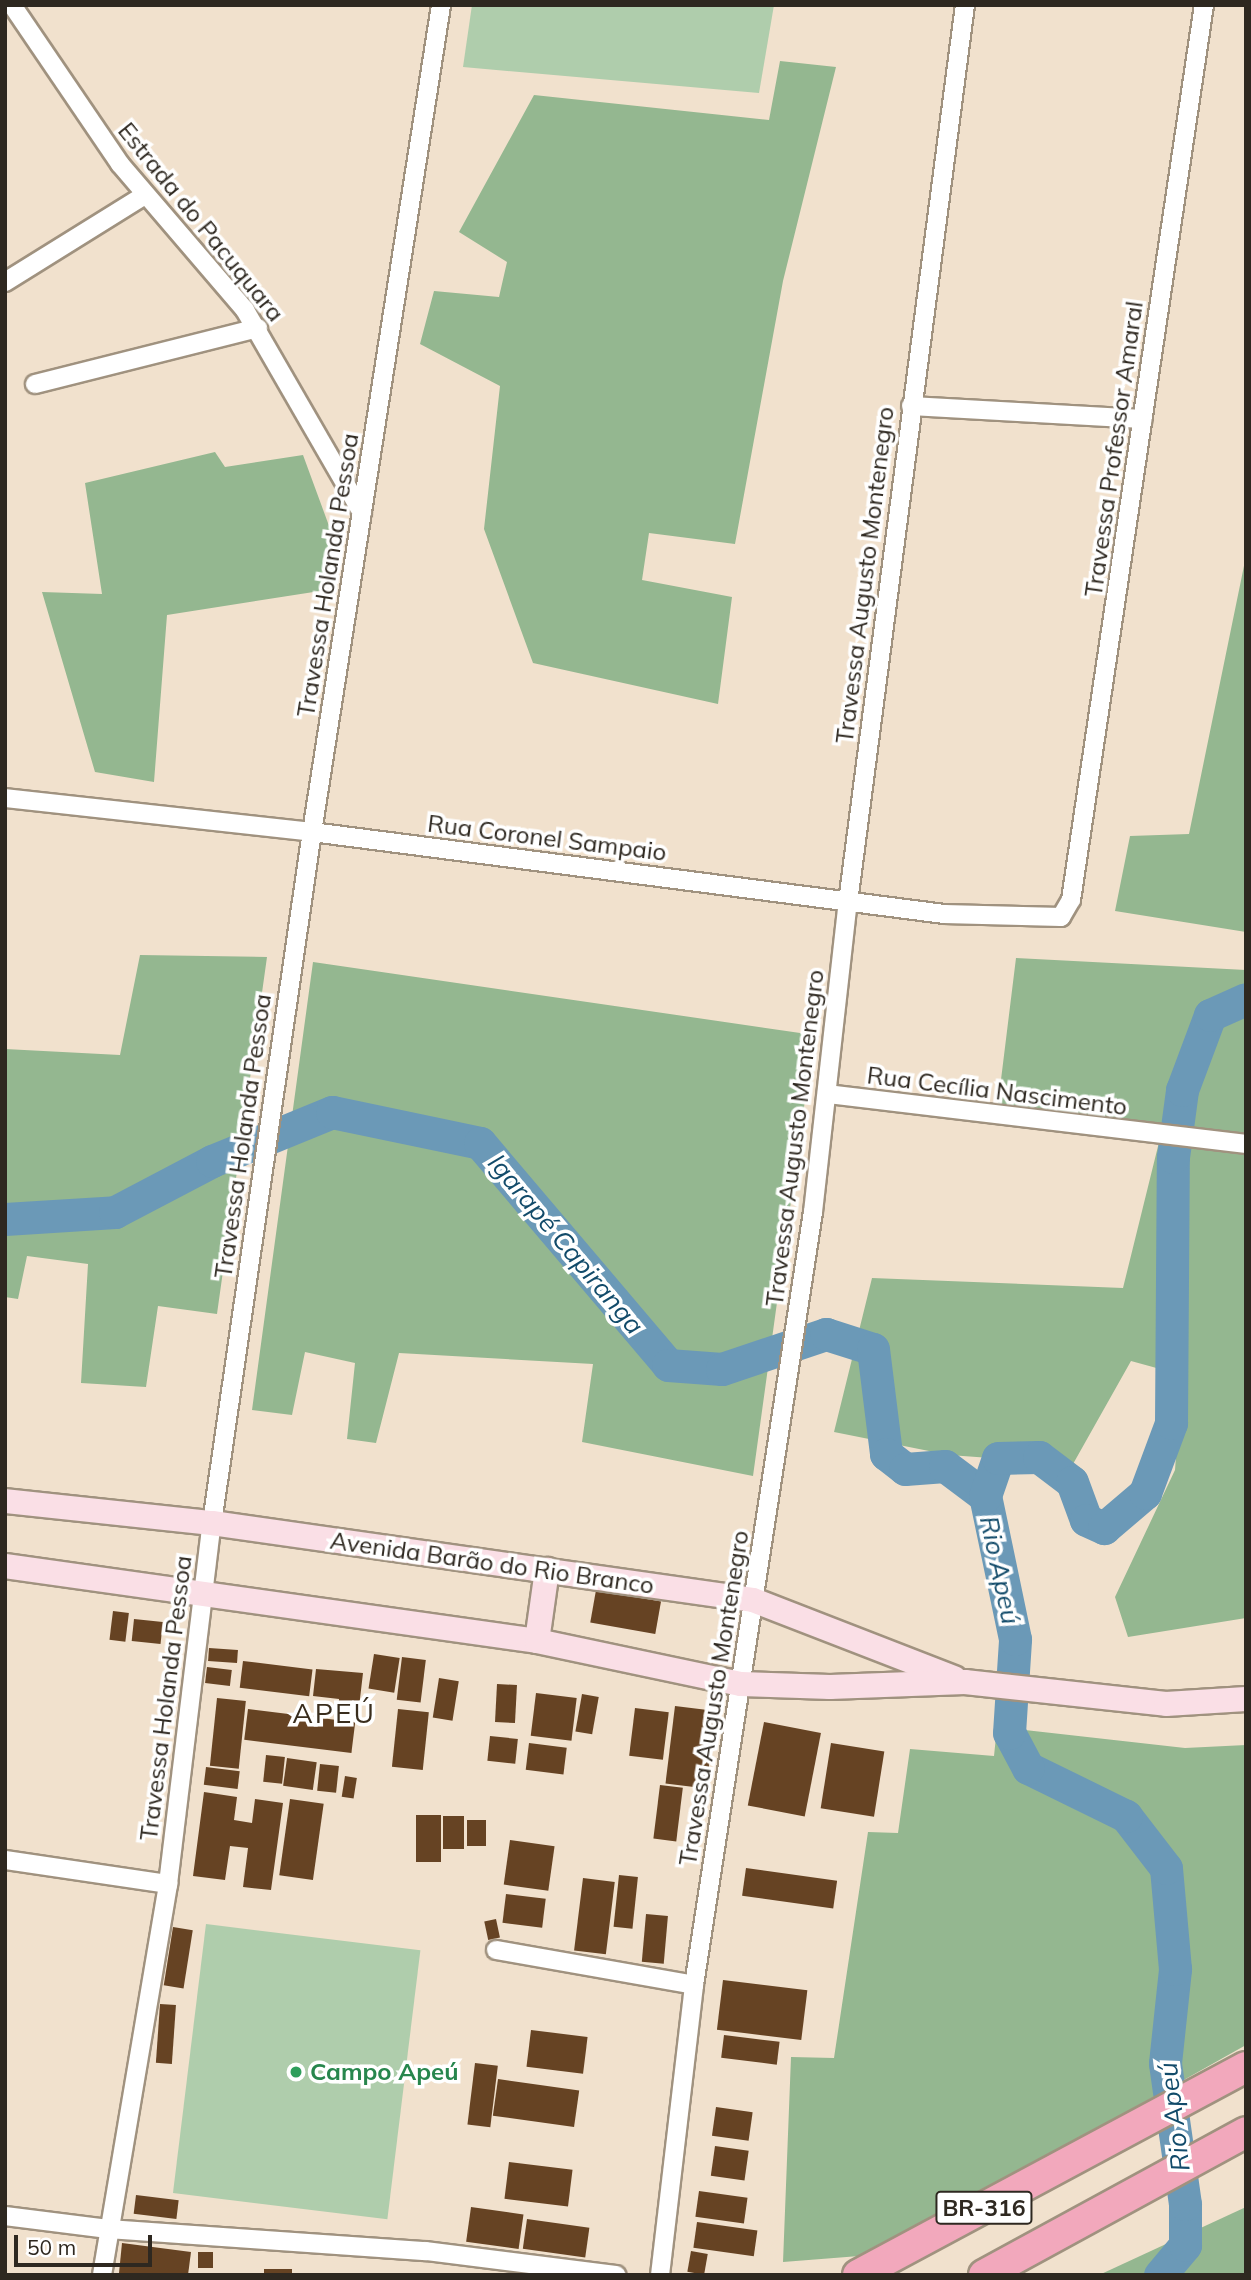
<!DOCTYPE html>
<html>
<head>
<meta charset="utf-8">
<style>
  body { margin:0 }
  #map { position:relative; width:1251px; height:2280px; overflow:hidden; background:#f1e1cd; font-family:Mulish,sans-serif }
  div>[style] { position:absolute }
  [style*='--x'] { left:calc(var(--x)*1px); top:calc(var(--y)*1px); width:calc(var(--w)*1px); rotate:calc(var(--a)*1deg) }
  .green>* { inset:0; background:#afcdac; transform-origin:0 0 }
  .forest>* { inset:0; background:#94b790 }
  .river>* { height:33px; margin:-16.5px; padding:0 16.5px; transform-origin:16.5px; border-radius:16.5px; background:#6b99b7 }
  .building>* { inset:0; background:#664323; transform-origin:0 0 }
  .roads { filter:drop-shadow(2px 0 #a0927f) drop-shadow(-2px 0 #a0927f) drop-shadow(0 2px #a0927f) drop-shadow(0 -2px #a0927f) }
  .minor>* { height:18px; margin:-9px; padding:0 9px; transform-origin:9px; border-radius:9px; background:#fff }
  .secondary>* { height:24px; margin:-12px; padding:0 12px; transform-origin:12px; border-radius:12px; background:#fadfe6 }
  .trunk>* { height:30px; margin:-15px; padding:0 15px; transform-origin:15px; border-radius:15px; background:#f2a8bc }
  .dots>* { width:19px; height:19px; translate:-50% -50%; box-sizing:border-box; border:4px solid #fff; border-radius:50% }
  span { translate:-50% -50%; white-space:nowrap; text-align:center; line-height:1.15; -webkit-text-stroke:7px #fff; paint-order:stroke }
  .shield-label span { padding:2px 5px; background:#fff; border:2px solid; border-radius:5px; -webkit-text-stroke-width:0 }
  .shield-label { font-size:23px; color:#2e2820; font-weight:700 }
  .street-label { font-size:24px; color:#2e2820 }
  .leisure-label { font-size:24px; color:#27864d; font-weight:700 }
  .left { translate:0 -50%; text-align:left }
  .water-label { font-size:26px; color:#124b6a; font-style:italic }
  .quarter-label { font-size:28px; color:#392d1d; letter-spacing:2px }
  .frame { position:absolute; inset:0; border:7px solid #2e2820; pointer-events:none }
  .scale { position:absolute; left:14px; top:2235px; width:138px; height:32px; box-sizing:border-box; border:4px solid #2e2820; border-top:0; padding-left:9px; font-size:21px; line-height:24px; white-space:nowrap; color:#2e2820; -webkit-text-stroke:5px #fff; paint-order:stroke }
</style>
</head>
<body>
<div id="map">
  <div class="green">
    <div style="clip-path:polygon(472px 5px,774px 5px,759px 93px,463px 67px)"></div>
    <div style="left:206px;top:1924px;width:216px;height:271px;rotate:7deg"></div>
  </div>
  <div class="forest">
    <div style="clip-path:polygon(780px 61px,836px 67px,783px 281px,735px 544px,649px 533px,642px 580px,732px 597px,718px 704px,533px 663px,484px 529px,500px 386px,420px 344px,434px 291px,499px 297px,507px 262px,459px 232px,534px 95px,769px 120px)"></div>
    <div style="clip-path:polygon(215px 452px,225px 467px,303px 455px,332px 534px,320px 591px,167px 615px,154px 782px,95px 772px,42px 592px,102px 594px,85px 483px)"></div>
    <div style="clip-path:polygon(1246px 556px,1246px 932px,1115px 911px,1130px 836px,1189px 834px)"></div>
    <div style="clip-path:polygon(140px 955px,267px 957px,217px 1314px,158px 1306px,146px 1387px,81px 1383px,88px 1264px,27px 1256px,18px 1299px,5px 1297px,5px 1049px,120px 1055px)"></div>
    <div style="clip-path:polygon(1016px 958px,1246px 970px,1246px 1618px,1128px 1637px,1115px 1597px,1175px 1470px,1182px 1375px,1131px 1361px,1073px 1464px,949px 1455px,834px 1432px,872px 1278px,1123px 1288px,1163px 1126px,998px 1104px)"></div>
    <div style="clip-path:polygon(313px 962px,814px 1035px,753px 1476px,582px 1442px,593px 1364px,399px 1353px,376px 1443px,347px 1439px,355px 1363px,305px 1352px,292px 1415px,252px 1410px)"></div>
    <div style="clip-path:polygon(997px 1727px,1185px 1748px,1246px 1745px,1246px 2045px,872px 2255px,783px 2262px,791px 2057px,834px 2058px,868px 1832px,898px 1833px,910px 1749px,994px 1756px)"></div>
    <div style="clip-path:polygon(1246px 2207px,1246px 2275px,1099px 2275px)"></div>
  </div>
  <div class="river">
    <div style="--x:5;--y:1219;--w:110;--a:-3.6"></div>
    <div style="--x:115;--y:1212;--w:110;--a:-27.7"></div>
    <div style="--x:212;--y:1161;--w:130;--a:-22.2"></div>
    <div style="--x:332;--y:1112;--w:151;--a:11.8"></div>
    <div style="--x:480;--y:1143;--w:291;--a:49.7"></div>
    <div style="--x:668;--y:1365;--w:54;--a:4.2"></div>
    <div style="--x:722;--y:1369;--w:110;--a:-18.6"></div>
    <div style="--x:826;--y:1334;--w:49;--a:17.7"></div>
    <div style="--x:873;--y:1349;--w:106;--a:82.9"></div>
    <div style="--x:886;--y:1454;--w:24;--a:38"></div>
    <div style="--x:905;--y:1469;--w:40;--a:-4.3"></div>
    <div style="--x:945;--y:1466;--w:50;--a:36.9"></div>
    <div style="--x:1160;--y:2275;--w:39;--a:-50"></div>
    <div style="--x:1185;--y:2245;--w:41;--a:-90"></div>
    <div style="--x:1185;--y:2204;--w:142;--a:-98.1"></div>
    <div style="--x:1165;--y:2063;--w:95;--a:-83.9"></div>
    <div style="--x:1175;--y:1969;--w:101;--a:-95.1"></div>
    <div style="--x:1166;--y:1868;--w:66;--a:-127.6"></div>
    <div style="--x:1126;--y:1816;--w:109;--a:-153.9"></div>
    <div style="--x:1028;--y:1768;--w:40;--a:-118"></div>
    <div style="--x:1009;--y:1733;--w:94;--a:-86.3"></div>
    <div style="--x:1015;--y:1639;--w:146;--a:-101.8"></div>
    <div style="--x:985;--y:1496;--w:40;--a:-71.1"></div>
    <div style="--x:998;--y:1458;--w:41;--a:-1.4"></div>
    <div style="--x:1039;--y:1457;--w:41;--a:37.1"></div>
    <div style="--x:1072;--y:1482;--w:40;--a:69.8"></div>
    <div style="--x:1086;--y:1520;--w:20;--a:24"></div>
    <div style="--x:1104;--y:1528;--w:54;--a:-40.5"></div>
    <div style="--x:1145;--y:1493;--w:75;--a:-69.6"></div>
    <div style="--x:1171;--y:1423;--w:266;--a:-89.6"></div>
    <div style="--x:1173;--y:1157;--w:68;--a:-82.3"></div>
    <div style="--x:1182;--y:1090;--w:80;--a:-69.5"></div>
    <div style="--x:1210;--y:1015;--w:39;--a:-24"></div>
  </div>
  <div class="building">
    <div style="left:596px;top:1590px;width:66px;height:33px;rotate:10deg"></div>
    <div style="left:113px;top:1611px;width:16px;height:29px;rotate:7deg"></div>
    <div style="left:134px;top:1619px;width:29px;height:22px;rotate:6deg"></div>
    <div style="left:209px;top:1648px;width:29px;height:13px;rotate:4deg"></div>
    <div style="left:374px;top:1654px;width:26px;height:35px;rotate:9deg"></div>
    <div style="left:402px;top:1657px;width:24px;height:43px;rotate:7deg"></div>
    <div style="left:243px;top:1661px;width:70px;height:27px;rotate:7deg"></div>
    <div style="left:207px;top:1667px;width:25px;height:16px;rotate:7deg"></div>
    <div style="clip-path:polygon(316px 1669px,363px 1673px,358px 1716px,338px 1714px,339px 1699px,313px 1696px)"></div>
    <div style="left:439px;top:1678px;width:20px;height:40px;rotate:9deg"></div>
    <div style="left:497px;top:1684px;width:20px;height:38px;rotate:3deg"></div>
    <div style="left:536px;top:1693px;width:41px;height:43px;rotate:7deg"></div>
    <div style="left:582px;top:1694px;width:17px;height:38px;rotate:10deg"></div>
    <div style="left:217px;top:1698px;width:29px;height:68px;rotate:6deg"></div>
    <div style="left:675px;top:1706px;width:41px;height:78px;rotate:7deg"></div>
    <div style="left:635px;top:1708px;width:34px;height:48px;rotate:7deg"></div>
    <div style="left:248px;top:1709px;width:108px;height:31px;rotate:7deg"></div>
    <div style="left:398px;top:1709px;width:31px;height:58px;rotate:6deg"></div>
    <div style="left:764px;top:1722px;width:58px;height:85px;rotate:11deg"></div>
    <div style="left:490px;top:1736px;width:28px;height:25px;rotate:6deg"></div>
    <div style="left:529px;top:1743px;width:38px;height:27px;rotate:7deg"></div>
    <div style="left:831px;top:1743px;width:54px;height:66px;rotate:9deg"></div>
    <div style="left:266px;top:1755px;width:19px;height:27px;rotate:6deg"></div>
    <div style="left:287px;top:1758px;width:30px;height:28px;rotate:8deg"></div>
    <div style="left:320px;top:1764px;width:19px;height:27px;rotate:6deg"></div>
    <div style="left:206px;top:1767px;width:34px;height:18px;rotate:7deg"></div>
    <div style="left:345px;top:1776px;width:12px;height:21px;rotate:9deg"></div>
    <div style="left:660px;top:1785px;width:23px;height:54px;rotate:7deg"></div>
    <div style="clip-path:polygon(204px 1792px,237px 1797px,234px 1820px,252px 1823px,255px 1799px,283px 1803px,271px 1890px,243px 1887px,248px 1848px,230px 1846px,225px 1880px,193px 1876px)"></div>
    <div style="left:290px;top:1799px;width:34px;height:77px;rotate:8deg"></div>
    <div style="left:441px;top:1815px;width:47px;height:25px;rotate:90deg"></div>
    <div style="left:443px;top:1816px;width:21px;height:33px"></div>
    <div style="left:467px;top:1820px;width:19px;height:26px"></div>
    <div style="left:510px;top:1840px;width:45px;height:45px;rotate:8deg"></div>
    <div style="left:746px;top:1868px;width:92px;height:28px;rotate:8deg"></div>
    <div style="left:619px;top:1875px;width:19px;height:52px;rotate:6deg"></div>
    <div style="left:583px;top:1878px;width:32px;height:73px;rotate:7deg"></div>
    <div style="left:506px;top:1894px;width:40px;height:29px;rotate:7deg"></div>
    <div style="left:646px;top:1914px;width:22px;height:48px;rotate:5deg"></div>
    <div style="left:496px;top:1919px;width:19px;height:12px;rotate:78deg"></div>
    <div style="left:173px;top:1927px;width:20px;height:59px;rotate:9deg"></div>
    <div style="left:723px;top:1980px;width:85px;height:50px;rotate:7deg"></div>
    <div style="left:160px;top:2004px;width:16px;height:59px;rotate:4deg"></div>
    <div style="left:531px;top:2030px;width:57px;height:37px;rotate:7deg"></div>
    <div style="left:724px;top:2035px;width:56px;height:23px;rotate:7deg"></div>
    <div style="left:475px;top:2063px;width:23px;height:62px;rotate:7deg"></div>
    <div style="left:498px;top:2079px;width:82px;height:37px;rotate:8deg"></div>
    <div style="left:716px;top:2107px;width:37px;height:29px;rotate:8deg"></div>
    <div style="left:715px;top:2146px;width:34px;height:30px;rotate:8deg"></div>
    <div style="left:509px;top:2162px;width:64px;height:37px;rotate:7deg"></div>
    <div style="left:699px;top:2191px;width:49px;height:26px;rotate:8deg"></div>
    <div style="left:136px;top:2195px;width:43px;height:19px;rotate:7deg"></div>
    <div style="left:471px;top:2207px;width:53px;height:35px;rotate:8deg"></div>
    <div style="left:527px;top:2219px;width:63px;height:30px;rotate:8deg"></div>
    <div style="left:697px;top:2222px;width:61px;height:26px;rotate:8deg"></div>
    <div style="clip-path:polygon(122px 2243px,191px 2252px,188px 2275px,119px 2273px)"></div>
    <div style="left:691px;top:2251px;width:17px;height:21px;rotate:10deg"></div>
    <div style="left:198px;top:2252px;width:15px;height:16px"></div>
    <div style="left:264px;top:2269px;width:28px;height:6px"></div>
  </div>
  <div class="roads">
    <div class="minor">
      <div style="--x:12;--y:5;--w:192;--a:55.8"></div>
      <div style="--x:120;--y:164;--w:192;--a:49.4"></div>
      <div style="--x:245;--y:310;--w:234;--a:60"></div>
      <div style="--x:5;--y:282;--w:165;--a:-31.9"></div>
      <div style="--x:35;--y:384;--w:230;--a:-14.1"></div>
      <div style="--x:911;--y:406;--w:232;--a:3.2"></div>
      <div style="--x:5;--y:798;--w:309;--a:6.3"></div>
      <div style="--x:312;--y:832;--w:637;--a:7.39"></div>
      <div style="--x:944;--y:914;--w:117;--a:1.5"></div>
      <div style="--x:1061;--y:917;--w:20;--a:-60"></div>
      <div style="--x:1071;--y:900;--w:905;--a:-81.55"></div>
      <div style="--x:827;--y:1094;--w:422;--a:6.8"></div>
      <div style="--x:5;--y:1860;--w:165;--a:8.4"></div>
      <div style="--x:496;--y:1950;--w:201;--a:10"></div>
      <div style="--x:5;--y:2216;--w:104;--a:7.2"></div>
      <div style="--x:108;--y:2229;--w:319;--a:4"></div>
      <div style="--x:426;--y:2251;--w:192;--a:7.2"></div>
      <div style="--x:102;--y:2275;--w:397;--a:-80.4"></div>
      <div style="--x:168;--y:1884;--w:364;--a:-83.1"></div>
      <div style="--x:212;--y:1523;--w:698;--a:-81.77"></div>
      <div style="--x:312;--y:832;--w:837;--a:-81.13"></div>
      <div style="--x:660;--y:2275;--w:292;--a:-83.3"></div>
      <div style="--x:694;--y:1985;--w:782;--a:-81.25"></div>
      <div style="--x:813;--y:1212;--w:312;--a:-83.6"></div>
      <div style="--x:848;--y:902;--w:905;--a:-82.57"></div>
    </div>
    <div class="secondary">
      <div style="--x:5;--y:1501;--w:208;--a:6.1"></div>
      <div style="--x:212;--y:1523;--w:546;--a:8.1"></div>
      <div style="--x:753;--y:1600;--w:216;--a:21.2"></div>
      <div style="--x:5;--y:1566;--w:537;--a:8.02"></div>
      <div style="--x:537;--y:1641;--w:208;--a:11.9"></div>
      <div style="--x:741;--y:1684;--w:89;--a:1.9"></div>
      <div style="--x:830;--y:1687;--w:135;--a:-2.1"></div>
      <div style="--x:965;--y:1682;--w:202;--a:6.2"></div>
      <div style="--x:1166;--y:1704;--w:80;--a:-3.6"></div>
      <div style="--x:537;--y:1641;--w:72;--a:-82"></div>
    </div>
    <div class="trunk">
      <div style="--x:858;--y:2275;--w:440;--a:-28.2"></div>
      <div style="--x:984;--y:2275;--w:298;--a:-28.6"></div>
    </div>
  </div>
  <div class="dots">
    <div style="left:296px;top:2072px;background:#2e9e5b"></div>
  </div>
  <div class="shield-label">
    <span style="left:984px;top:2208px">BR-316</span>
  </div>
  <div class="street-label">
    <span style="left:201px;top:222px;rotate:51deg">Estrada do Pacuquara</span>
    <span style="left:1114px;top:449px;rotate:-82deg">Travessa Professor Amaral</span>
    <span style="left:328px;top:575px;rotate:-81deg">Travessa Holanda Pessoa</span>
    <span style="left:865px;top:575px;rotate:-83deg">Travessa Augusto Montenegro</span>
    <span style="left:547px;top:838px;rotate:7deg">Rua Coronel Sampaio</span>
    <span style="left:997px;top:1091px;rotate:7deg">Rua Cecília Nascimento</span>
    <span style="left:243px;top:1136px;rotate:-82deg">Travessa Holanda Pessoa</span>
    <span style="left:795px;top:1138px;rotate:-83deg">Travessa Augusto Montenegro</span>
    <span style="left:492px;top:1563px;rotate:8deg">Avenida Barão do Rio Branco</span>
    <span style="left:166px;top:1698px;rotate:-83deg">Travessa Holanda Pessoa</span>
    <span style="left:714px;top:1698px;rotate:-81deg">Travessa Augusto Montenegro</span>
  </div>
  <div class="leisure-label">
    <span class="left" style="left:310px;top:2072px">Campo Apeú</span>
  </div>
  <div class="water-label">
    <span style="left:566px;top:1244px;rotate:50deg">Igarapé Capiranga</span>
    <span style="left:1000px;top:1570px;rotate:78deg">Rio Apeú</span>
    <span style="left:1174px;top:2117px;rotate:-97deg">Rio Apeú</span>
  </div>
  <div class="quarter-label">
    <span style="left:334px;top:1713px">APEÚ</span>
  </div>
  <div class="frame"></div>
  <div class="scale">50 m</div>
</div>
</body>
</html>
